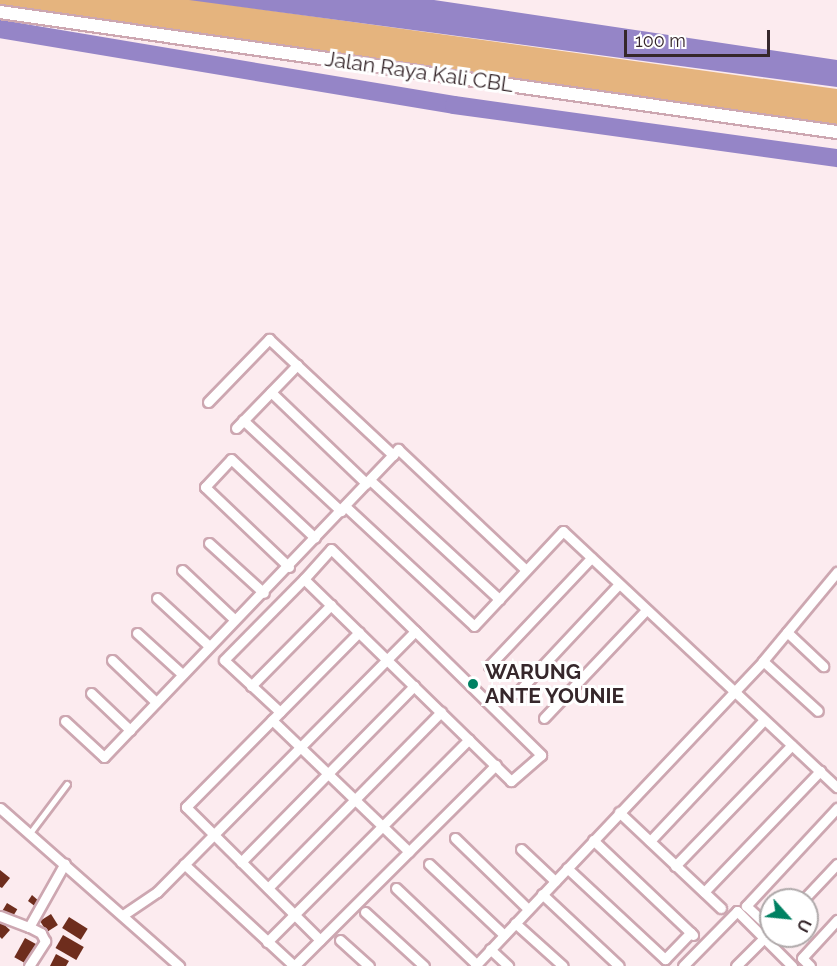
<!DOCTYPE html>
<html>
<head>
<meta charset="utf-8">
<style>
  body { margin:0 }
  #map { position:relative; width:837px; height:966px; overflow:hidden; background:#fcebef; font-family:Raleway,sans-serif }
  div>[style] { position:absolute }
  [style*='--x'] { left:calc(var(--x)*1px); top:calc(var(--y)*1px); width:calc(var(--w)*1px); rotate:calc(var(--a)*1deg) }
  .green>* { inset:0; background:#e5b47e }
  .water>* { inset:0; background:#9585c7 }
  .river>* { height:18px; margin:-9px; padding:0 9px; transform-origin:9px; border-radius:9px; background:#9585c7 }
  .building>* { inset:0; background:#6e2d1d; transform-origin:0 0 }
  .roads { filter:drop-shadow(2px 0 #cda7b1) drop-shadow(-2px 0 #cda7b1) drop-shadow(0 2px #cda7b1) drop-shadow(0 -2px #cda7b1) }
  .service>* { height:4.5px; margin:-2.25px; padding:0 2.25px; transform-origin:2.25px; border-radius:2.25px; background:#fff }
  .minor>* { height:9px; margin:-4.5px; padding:0 4.5px; transform-origin:4.5px; border-radius:4.5px; background:#fff }
  .secondary>* { height:12px; margin:-6px; padding:0 6px; transform-origin:6px; border-radius:6px; background:#fff }
  .dots>* { width:16px; height:16px; translate:-50% -50%; box-sizing:border-box; border:3px solid #fff; border-radius:50% }
  span { translate:-50% -50%; white-space:nowrap; text-align:center; line-height:1.15; -webkit-text-stroke:6px #fff; paint-order:stroke }
  .street-label { font-size:21px; color:#36272b }
  .poi-label { font-size:21px; color:#36272b; font-weight:700 }
  .left { translate:0 -50%; text-align:left }
  .north { position:absolute; left:759px; top:888px; width:60px; height:60px; box-sizing:border-box; background:#fff; border:2px solid #afa9aa; border-radius:50%; rotate:117deg; font-size:16px; font-weight:700; line-height:24px; text-align:center; color:#36272b }
  .north::after { content:''; display:block; margin:auto; width:21px; height:27px; background:#008162; clip-path:polygon(50% 0,100% 100%,50% 72%,0 100%) }
  .scale { position:absolute; left:624px; top:30px; width:146px; height:27px; box-sizing:border-box; border:3px solid #36272b; border-top:0; padding-left:8px; font-size:18px; line-height:21px; white-space:nowrap; color:#36272b; -webkit-text-stroke:4px #fff; paint-order:stroke }
</style>
</head>
<body>
<div id="map">
  <div class="green">
    <div style="clip-path:polygon(0 0,195px 0,837px 89px,837px 133px,0 12px)"></div>
  </div>
  <div class="water">
    <div style="clip-path:polygon(189px 0,434px 0,837px 60px,837px 87px)"></div>
  </div>
  <div class="river">
    <div style="--x:0;--y:29;--w:460;--a:9.5"></div>
    <div style="--x:454;--y:105;--w:387;--a:7.9"></div>
  </div>
  <div class="building">
    <div style="clip-path:polygon(0 870px,10px 878px,2px 888px,0 887px)"></div>
    <div style="clip-path:polygon(32px 895px,40px 902px,36px 907px,28px 901px)"></div>
    <div style="left:7px;top:903px;width:12px;height:13px;rotate:31deg"></div>
    <div style="left:51px;top:914px;width:13px;height:13px;rotate:58deg"></div>
    <div style="left:69px;top:917px;width:22px;height:13px;rotate:32deg"></div>
    <div style="clip-path:polygon(0 921px,10px 930px,2px 939px,0 937px)"></div>
    <div style="left:63px;top:935px;width:24px;height:15px;rotate:30deg"></div>
    <div style="left:25px;top:938px;width:13px;height:22px;rotate:29deg"></div>
    <div style="clip-path:polygon(56px 954px,69px 961px,66px 966px,50px 966px)"></div>
  </div>
  <div class="roads">
    <div class="service">
      <div style="--x:30;--y:833;--w:61;--a:-52.9"></div>
    </div>
    <div class="minor">
      <div style="--x:271;--y:392;--w:132;--a:43.8"></div>
      <div style="--x:208;--y:402;--w:88;--a:-45.9"></div>
      <div style="--x:269;--y:339;--w:170;--a:43.1"></div>
      <div style="--x:243;--y:420;--w:134;--a:42.9"></div>
      <div style="--x:236;--y:428;--w:88;--a:-45.9"></div>
      <div style="--x:370;--y:480;--w:176;--a:42.7"></div>
      <div style="--x:345;--y:506;--w:176;--a:42.9"></div>
      <div style="--x:474;--y:626;--w:130;--a:-46.9"></div>
      <div style="--x:563;--y:531;--w:375;--a:43.1"></div>
      <div style="--x:209;--y:543;--w:74;--a:42.3"></div>
      <div style="--x:331;--y:549;--w:117;--a:44.3"></div>
      <div style="--x:415;--y:631;--w:177;--a:44.5"></div>
      <div style="--x:541;--y:755;--w:40;--a:139"></div>
      <div style="--x:511;--y:781;--w:289;--a:-135.7"></div>
      <div style="--x:304;--y:579;--w:40;--a:-48"></div>
      <div style="--x:289;--y:567;--w:116;--a:-136.4"></div>
      <div style="--x:205;--y:487;--w:38;--a:-47"></div>
      <div style="--x:231;--y:459;--w:115;--a:43.2"></div>
      <div style="--x:182;--y:570;--w:71;--a:43.3"></div>
      <div style="--x:157;--y:598;--w:71;--a:42.7"></div>
      <div style="--x:787;--y:632;--w:50;--a:43.4"></div>
      <div style="--x:137;--y:633;--w:61;--a:42.3"></div>
      <div style="--x:112;--y:660;--w:61;--a:43.7"></div>
      <div style="--x:763;--y:661;--w:74;--a:42.3"></div>
      <div style="--x:489;--y:666;--w:149;--a:-46.6"></div>
      <div style="--x:251;--y:686;--w:114;--a:-45.4"></div>
      <div style="--x:91;--y:693;--w:54;--a:43.5"></div>
      <div style="--x:517;--y:693;--w:149;--a:-46.9"></div>
      <div style="--x:280;--y:712;--w:76;--a:-137.1"></div>
      <div style="--x:224;--y:660;--w:114;--a:-45.4"></div>
      <div style="--x:544;--y:718;--w:149;--a:-46.6"></div>
      <div style="--x:272;--y:720;--w:190;--a:43.9"></div>
      <div style="--x:65;--y:721;--w:53;--a:42.7"></div>
      <div style="--x:104;--y:757;--w:426;--a:-46.3"></div>
      <div style="--x:398;--y:449;--w:176;--a:43.4"></div>
      <div style="--x:0;--y:808;--w:239;--a:41.4"></div>
      <div style="--x:619;--y:812;--w:140;--a:43.3"></div>
      <div style="--x:455;--y:838;--w:102;--a:44.2"></div>
      <div style="--x:593;--y:840;--w:138;--a:43.5"></div>
      <div style="--x:650;--y:841;--w:166;--a:-46.7"></div>
      <div style="--x:521;--y:849;--w:47;--a:43.3"></div>
      <div style="--x:241;--y:862;--w:247;--a:-45.5"></div>
      <div style="--x:184;--y:864;--w:150;--a:42.8"></div>
      <div style="--x:429;--y:864;--w:103;--a:43.4"></div>
      <div style="--x:675;--y:866;--w:168;--a:-46"></div>
      <div style="--x:567;--y:868;--w:134;--a:42.9"></div>
      <div style="--x:665;--y:959;--w:37;--a:-46"></div>
      <div style="--x:268;--y:888;--w:247;--a:-45.5"></div>
      <div style="--x:396;--y:888;--w:110;--a:43.5"></div>
      <div style="--x:704;--y:892;--w:168;--a:-46.2"></div>
      <div style="--x:542;--y:894;--w:105;--a:43.1"></div>
      <div style="--x:803;--y:900;--w:50;--a:-46.6"></div>
      <div style="--x:365;--y:912;--w:80;--a:42.5"></div>
      <div style="--x:123;--y:915;--w:41;--a:-34.1"></div>
      <div style="--x:157;--y:892;--w:367;--a:-45.3"></div>
      <div style="--x:0;--y:916;--w:31;--a:21"></div>
      <div style="--x:515;--y:923;--w:64;--a:41.9"></div>
      <div style="--x:771;--y:929;--w:34;--a:-137"></div>
      <div style="--x:746;--y:906;--w:134;--a:-47.1"></div>
      <div style="--x:320;--y:940;--w:189;--a:-135.2"></div>
      <div style="--x:186;--y:807;--w:246;--a:-45.3"></div>
      <div style="--x:340;--y:940;--w:39;--a:42"></div>
      <div style="--x:267;--y:942;--w:286;--a:-45.1"></div>
      <div style="--x:490;--y:949;--w:25;--a:43"></div>
      <div style="--x:29;--y:966;--w:30;--a:-57"></div>
      <div style="--x:45;--y:941;--w:9;--a:-117"></div>
      <div style="--x:41;--y:933;--w:13;--a:-153"></div>
      <div style="--x:29;--y:927;--w:73;--a:-60.6"></div>
      <div style="--x:294;--y:966;--w:285;--a:-44.9"></div>
      <div style="--x:475;--y:966;--w:419;--a:-46.6"></div>
      <div style="--x:763;--y:661;--w:116;--a:-50.3"></div>
      <div style="--x:683;--y:966;--w:77;--a:-45.5"></div>
      <div style="--x:737;--y:911;--w:78;--a:45"></div>
      <div style="--x:736;--y:966;--w:40;--a:-45"></div>
      <div style="--x:810;--y:966;--w:11;--a:-135"></div>
      <div style="--x:802;--y:958;--w:52;--a:-47.4"></div>
    </div>
    <div class="secondary">
      <div style="--x:0;--y:12;--w:846;--a:8.16"></div>
    </div>
  </div>
  <div class="dots">
    <div style="left:473px;top:684px;background:#008162"></div>
  </div>
  <div class="street-label">
    <span style="left:419px;top:72px;rotate:8deg">Jalan Raya Kali CBL</span>
  </div>
  <div class="poi-label">
    <span class="left" style="left:485px;top:684px">WARUNG<br>ANTE YOUNIE</span>
  </div>
  <div class="north">U</div>
  <div class="scale">100 m</div>
</div>
</body>
</html>
